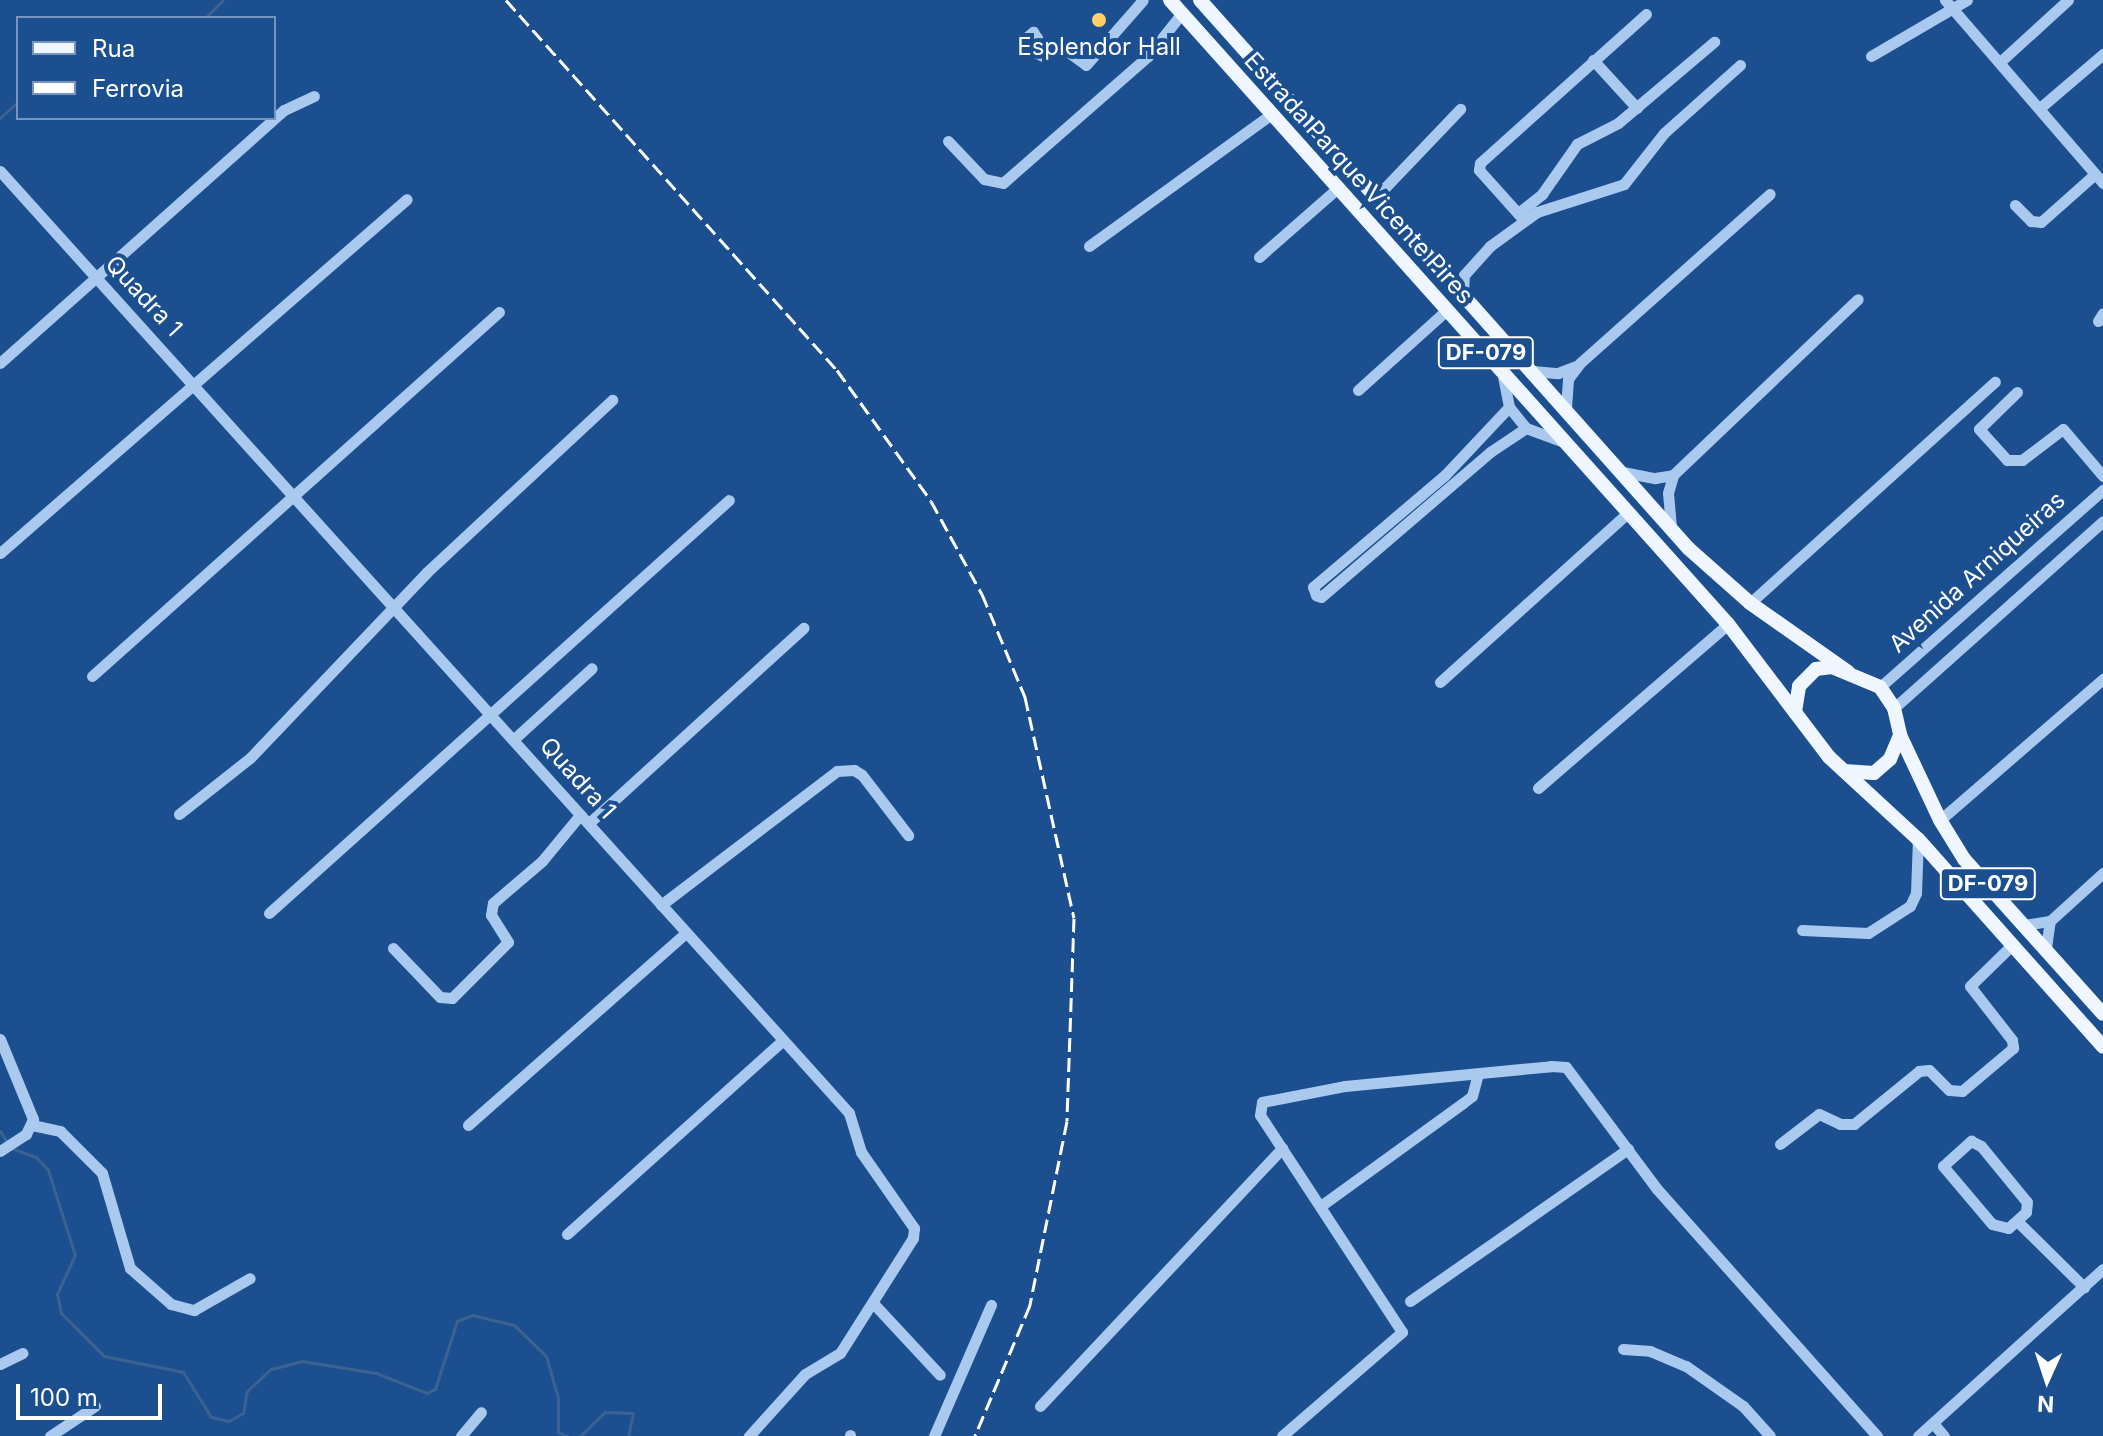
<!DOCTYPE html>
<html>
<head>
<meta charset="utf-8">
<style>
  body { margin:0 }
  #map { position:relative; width:2103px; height:1436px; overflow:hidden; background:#1b4f8f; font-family:Inter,sans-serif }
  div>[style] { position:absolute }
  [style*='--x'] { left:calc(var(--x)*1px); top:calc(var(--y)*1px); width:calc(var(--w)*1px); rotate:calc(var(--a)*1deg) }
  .stream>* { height:3px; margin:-1.5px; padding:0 1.5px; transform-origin:1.5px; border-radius:1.5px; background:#3c6290 }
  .minor>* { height:11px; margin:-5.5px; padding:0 5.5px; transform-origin:5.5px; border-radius:5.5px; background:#a9c9ee }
  .major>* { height:14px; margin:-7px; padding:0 7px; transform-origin:7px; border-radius:7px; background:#f0f6ff }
  .rail>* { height:3px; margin-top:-1.5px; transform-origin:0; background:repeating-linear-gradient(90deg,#fff 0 14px,transparent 0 20px) }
  .dots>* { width:22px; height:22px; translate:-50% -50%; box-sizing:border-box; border:4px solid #1b4f8f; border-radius:50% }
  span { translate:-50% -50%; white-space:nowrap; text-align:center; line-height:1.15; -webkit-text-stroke:8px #1b4f8f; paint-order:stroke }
  .shield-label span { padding:2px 6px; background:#1b4f8f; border:2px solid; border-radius:6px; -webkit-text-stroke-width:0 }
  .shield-label { font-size:22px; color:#fff; font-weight:700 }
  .poi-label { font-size:24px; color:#fff }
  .street-label { font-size:24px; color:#fff }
  .legend { position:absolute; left:16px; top:16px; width:260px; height:104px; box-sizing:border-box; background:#1b4f8f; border:2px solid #7695bc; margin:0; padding:10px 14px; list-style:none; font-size:24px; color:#fff }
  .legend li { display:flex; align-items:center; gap:16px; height:40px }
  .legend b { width:40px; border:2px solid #7695bc }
  .north { position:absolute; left:2007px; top:1340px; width:80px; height:80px; -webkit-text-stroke:6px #1b4f8f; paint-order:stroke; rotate:183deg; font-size:22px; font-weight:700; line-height:32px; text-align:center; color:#fff }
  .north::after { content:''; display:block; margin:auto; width:28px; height:36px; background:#fff; clip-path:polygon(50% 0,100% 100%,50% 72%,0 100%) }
  .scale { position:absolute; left:16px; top:1384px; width:146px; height:36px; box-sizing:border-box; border:4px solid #fff; border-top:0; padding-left:10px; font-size:24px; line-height:28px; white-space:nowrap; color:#fff; -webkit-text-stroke:6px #1b4f8f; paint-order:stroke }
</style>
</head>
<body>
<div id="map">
  <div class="stream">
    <div style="--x:205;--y:18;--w:25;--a:-45"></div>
    <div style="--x:0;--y:118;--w:24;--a:-42"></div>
    <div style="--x:0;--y:1131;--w:13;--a:58"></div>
    <div style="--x:11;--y:1148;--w:27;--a:20"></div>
    <div style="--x:36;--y:1157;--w:18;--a:47"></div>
    <div style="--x:48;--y:1170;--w:89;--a:72.4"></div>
    <div style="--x:75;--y:1255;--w:43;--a:114.8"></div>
    <div style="--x:57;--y:1294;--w:19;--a:78"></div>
    <div style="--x:61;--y:1313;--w:61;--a:45"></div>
    <div style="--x:104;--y:1356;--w:81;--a:11.4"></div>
    <div style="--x:183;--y:1372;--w:53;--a:58.1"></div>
    <div style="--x:211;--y:1417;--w:18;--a:13"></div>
    <div style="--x:229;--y:1421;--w:16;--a:-30"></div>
    <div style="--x:243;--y:1413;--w:22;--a:-80"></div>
    <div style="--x:247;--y:1391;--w:33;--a:-43"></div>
    <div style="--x:271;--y:1369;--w:32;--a:-14"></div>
    <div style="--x:302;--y:1361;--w:75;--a:9.2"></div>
    <div style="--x:376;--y:1373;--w:55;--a:21.4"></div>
    <div style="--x:427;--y:1393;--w:9;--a:-27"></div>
    <div style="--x:435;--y:1389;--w:71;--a:-72.1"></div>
    <div style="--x:457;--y:1321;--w:16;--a:-22"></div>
    <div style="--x:472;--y:1315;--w:43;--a:13.4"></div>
    <div style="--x:514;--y:1325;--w:45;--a:44.1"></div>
    <div style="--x:546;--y:1356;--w:44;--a:74.1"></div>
    <div style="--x:558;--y:1398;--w:34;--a:90"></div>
    <div style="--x:558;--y:1432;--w:10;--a:24"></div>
    <div style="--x:580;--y:1436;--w:35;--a:-44"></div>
    <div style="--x:605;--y:1412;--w:28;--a:2"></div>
    <div style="--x:633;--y:1413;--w:24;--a:102"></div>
  </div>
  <div class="minor">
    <div style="--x:1945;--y:0;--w:242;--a:49.2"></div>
    <div style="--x:1021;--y:42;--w:16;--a:-40"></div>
    <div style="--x:1033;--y:32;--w:7;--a:56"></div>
    <div style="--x:1037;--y:38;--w:14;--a:111"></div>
    <div style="--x:1032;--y:51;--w:12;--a:24"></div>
    <div style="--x:1043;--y:56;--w:20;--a:-30"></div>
    <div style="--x:1060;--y:46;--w:32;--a:36"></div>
    <div style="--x:1086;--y:65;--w:86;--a:-48.8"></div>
    <div style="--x:1871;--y:56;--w:111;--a:-30.3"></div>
    <div style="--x:1593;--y:60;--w:65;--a:47.5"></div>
    <div style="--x:2000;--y:62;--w:92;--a:-42.4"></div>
    <div style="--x:2041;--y:107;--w:82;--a:-40.5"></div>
    <div style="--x:948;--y:141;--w:52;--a:46.5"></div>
    <div style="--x:984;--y:179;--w:19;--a:12"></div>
    <div style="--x:1003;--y:183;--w:193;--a:-41.2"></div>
    <div style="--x:1148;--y:56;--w:55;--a:-51.7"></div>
    <div style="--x:0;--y:171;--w:1268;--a:47.97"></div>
    <div style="--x:849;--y:1113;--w:41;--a:72.9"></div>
    <div style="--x:861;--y:1152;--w:93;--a:55.1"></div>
    <div style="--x:914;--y:1228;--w:10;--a:96"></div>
    <div style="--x:913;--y:1238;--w:136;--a:122.4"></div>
    <div style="--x:840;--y:1353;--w:41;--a:149"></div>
    <div style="--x:805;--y:1374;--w:84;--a:132.1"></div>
    <div style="--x:1376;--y:197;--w:122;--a:-46.3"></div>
    <div style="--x:2015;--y:205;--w:23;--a:45"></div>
    <div style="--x:2031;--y:221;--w:10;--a:6"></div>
    <div style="--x:2041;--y:222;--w:72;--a:-41.6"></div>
    <div style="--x:1518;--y:213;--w:31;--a:-38"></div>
    <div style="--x:1542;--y:194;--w:61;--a:-55"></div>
    <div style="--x:1577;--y:144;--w:46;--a:-27.1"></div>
    <div style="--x:1618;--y:123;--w:126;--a:-40.2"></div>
    <div style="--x:1523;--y:219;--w:66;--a:-131.9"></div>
    <div style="--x:1479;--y:170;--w:7;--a:-82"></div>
    <div style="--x:1480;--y:163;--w:223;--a:-41.9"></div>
    <div style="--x:1089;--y:246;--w:227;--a:-35.9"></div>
    <div style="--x:1259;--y:257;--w:106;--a:-41.2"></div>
    <div style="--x:1463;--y:292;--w:17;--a:-87"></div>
    <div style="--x:1464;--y:275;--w:39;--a:-48"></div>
    <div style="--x:1490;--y:246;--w:58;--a:-35.9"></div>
    <div style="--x:1537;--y:212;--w:91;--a:-17.8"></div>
    <div style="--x:1624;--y:184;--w:65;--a:-51.9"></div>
    <div style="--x:1664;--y:133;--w:102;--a:-41.8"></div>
    <div style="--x:2098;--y:321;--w:9;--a:-58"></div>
    <div style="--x:0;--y:363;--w:380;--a:-41.7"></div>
    <div style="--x:284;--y:110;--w:33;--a:-25"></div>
    <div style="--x:1502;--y:371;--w:37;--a:79"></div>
    <div style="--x:1509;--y:407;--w:27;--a:51"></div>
    <div style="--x:1526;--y:428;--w:40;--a:20.2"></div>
    <div style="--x:1533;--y:371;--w:25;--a:5"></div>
    <div style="--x:1558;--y:373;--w:19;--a:-21"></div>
    <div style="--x:1358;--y:390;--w:120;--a:-42"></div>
    <div style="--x:2017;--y:392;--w:53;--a:135.8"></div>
    <div style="--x:1979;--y:429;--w:42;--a:47.9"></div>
    <div style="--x:2007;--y:460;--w:15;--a:0"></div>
    <div style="--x:2022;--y:460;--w:51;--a:-37.1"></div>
    <div style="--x:2063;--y:429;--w:62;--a:49.6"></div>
    <div style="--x:1509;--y:407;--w:93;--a:133.3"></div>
    <div style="--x:1445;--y:475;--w:173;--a:139.7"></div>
    <div style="--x:1313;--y:587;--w:9;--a:69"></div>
    <div style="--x:1316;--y:595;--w:5;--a:22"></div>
    <div style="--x:1321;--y:597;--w:223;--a:-40.6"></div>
    <div style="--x:1490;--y:452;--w:43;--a:-33.7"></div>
    <div style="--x:1566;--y:408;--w:29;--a:-86"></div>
    <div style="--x:1568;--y:379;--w:20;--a:-53"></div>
    <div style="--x:1580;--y:363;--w:254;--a:-41.7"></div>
    <div style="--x:1623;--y:472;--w:33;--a:11"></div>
    <div style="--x:1655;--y:478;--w:18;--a:-9"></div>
    <div style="--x:1671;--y:527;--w:34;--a:-95"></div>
    <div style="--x:1668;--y:493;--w:19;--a:-74"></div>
    <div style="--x:1673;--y:475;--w:255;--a:-43.6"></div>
    <div style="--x:0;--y:553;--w:539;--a:-41.02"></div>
    <div style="--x:1750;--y:603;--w:330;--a:-42.1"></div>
    <div style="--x:92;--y:676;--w:546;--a:-41.81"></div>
    <div style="--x:1440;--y:682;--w:253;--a:-42"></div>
    <div style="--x:1880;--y:687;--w:298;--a:-41.5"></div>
    <div style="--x:1894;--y:708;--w:280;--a:-41.8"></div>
    <div style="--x:514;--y:739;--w:105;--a:-42.3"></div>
    <div style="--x:1538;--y:788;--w:251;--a:-40.8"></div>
    <div style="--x:179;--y:814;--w:90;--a:-38.3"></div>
    <div style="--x:250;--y:758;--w:257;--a:-46.4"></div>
    <div style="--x:427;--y:572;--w:253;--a:-42.9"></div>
    <div style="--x:1940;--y:820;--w:216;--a:-40.9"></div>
    <div style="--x:589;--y:823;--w:290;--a:-42.3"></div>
    <div style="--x:661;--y:905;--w:221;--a:-37.3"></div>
    <div style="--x:837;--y:771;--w:17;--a:-3"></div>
    <div style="--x:854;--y:770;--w:9;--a:32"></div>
    <div style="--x:862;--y:775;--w:76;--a:52.5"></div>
    <div style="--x:269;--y:913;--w:618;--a:-41.92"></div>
    <div style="--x:2024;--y:925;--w:26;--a:-9"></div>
    <div style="--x:2050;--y:921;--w:72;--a:-42.2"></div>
    <div style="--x:1802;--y:930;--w:66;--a:2.6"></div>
    <div style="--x:1868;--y:933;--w:50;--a:-32.7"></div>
    <div style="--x:1910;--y:906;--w:14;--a:-65"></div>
    <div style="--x:1916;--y:893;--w:54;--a:-87.9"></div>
    <div style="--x:393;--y:948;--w:68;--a:46.2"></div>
    <div style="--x:440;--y:997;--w:12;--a:5"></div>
    <div style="--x:452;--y:998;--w:79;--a:-45"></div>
    <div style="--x:508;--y:942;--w:32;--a:-122"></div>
    <div style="--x:491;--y:915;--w:12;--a:-81"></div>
    <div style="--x:493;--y:903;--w:65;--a:-40.6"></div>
    <div style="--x:542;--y:861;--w:60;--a:-50.4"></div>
    <div style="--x:2046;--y:948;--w:27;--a:-82"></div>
    <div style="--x:0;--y:1039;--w:87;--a:67.6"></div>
    <div style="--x:33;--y:1119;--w:17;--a:115"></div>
    <div style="--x:26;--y:1134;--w:31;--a:147"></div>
    <div style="--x:32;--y:1125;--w:29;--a:12"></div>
    <div style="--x:60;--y:1131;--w:59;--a:45"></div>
    <div style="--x:102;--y:1173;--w:99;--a:73.6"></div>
    <div style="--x:130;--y:1268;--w:55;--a:41.3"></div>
    <div style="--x:171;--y:1304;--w:24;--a:15"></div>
    <div style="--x:194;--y:1310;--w:64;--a:-29.7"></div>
    <div style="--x:468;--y:1125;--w:290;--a:-41.4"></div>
    <div style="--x:1971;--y:1141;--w:11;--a:27"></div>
    <div style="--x:1981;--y:1146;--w:72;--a:50.6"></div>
    <div style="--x:2027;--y:1202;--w:10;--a:96"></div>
    <div style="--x:2026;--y:1212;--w:24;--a:138"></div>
    <div style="--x:2008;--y:1228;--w:16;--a:-166"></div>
    <div style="--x:1992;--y:1224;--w:76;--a:-130.2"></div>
    <div style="--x:1943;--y:1166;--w:38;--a:-42"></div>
    <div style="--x:1780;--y:1144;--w:49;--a:-37.6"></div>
    <div style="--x:1819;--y:1114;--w:23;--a:25"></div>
    <div style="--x:1840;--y:1124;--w:14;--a:0"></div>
    <div style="--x:1854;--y:1124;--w:84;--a:-39.2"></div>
    <div style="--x:1919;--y:1071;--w:10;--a:-6"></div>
    <div style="--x:1929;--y:1070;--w:28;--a:45"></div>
    <div style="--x:1949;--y:1090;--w:13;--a:4"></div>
    <div style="--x:1962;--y:1091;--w:67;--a:-40.1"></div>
    <div style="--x:2013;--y:1048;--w:8;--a:-97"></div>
    <div style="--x:2012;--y:1040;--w:68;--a:-127.9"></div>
    <div style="--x:1970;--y:986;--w:59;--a:-44.3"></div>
    <div style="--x:1322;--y:1205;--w:174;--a:-35.9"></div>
    <div style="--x:1463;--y:1103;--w:11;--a:-38"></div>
    <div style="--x:1472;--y:1096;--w:23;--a:-75"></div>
    <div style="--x:2018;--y:1222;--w:93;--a:44.6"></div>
    <div style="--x:567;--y:1234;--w:290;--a:-41.9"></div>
    <div style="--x:1410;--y:1301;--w:266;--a:-34.9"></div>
    <div style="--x:873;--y:1303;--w:98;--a:47.1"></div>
    <div style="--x:1623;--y:1349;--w:27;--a:4"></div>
    <div style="--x:1650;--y:1351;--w:39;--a:23"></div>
    <div style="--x:1686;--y:1366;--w:70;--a:35.1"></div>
    <div style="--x:1743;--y:1406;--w:40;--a:48"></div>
    <div style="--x:0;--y:1364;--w:25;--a:-26"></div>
    <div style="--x:1040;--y:1406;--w:354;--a:-46.8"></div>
    <div style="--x:1933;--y:1423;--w:17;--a:50"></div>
    <div style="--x:50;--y:1436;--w:54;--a:-33.7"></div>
    <div style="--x:461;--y:1436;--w:31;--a:-50"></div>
    <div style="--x:850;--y:1436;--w:1;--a:-90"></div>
    <div style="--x:934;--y:1436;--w:143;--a:-66.5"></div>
    <div style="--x:1282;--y:1436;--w:159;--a:-40.9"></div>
    <div style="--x:1402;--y:1332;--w:259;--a:-123.2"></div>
    <div style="--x:1260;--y:1115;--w:13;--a:-81"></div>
    <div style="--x:1262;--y:1102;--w:85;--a:-10.9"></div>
    <div style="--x:1345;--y:1086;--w:207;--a:-5.5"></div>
    <div style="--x:1551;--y:1066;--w:15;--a:4"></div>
    <div style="--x:1566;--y:1067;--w:152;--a:53.3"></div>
    <div style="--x:1657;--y:1189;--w:331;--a:48.3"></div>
    <div style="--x:1918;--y:1436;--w:249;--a:-42.1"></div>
  </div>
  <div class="major">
    <div style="--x:1170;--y:0;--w:837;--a:48.2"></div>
    <div style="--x:1728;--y:624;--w:167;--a:52.8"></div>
    <div style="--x:1829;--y:757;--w:121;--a:42.7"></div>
    <div style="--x:1918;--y:839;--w:278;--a:48.3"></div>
    <div style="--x:1200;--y:0;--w:734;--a:48.31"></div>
    <div style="--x:1688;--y:548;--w:83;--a:41.6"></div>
    <div style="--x:1750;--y:603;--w:120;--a:35.1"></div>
    <div style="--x:1795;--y:712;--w:26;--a:-81"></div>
    <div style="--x:1799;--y:686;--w:24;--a:-45"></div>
    <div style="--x:1816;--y:669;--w:16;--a:-7"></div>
    <div style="--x:1832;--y:667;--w:52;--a:22.6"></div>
    <div style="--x:1880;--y:687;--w:25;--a:56"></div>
    <div style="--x:1894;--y:708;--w:28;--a:77"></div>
    <div style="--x:1900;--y:735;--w:94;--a:64.8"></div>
    <div style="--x:1940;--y:820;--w:46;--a:58.4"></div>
    <div style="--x:1964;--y:859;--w:208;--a:48.1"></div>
    <div style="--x:1844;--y:771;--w:30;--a:4"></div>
    <div style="--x:1874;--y:773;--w:21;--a:-41"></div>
    <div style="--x:1890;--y:759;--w:26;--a:-67"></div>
  </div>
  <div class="rail">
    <div style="--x:506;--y:0;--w:496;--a:48.2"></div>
    <div style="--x:837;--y:370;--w:161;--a:54.3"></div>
    <div style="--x:931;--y:501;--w:106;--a:61.3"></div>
    <div style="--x:982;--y:594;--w:112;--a:67.3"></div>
    <div style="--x:1025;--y:697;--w:226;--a:77.5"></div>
    <div style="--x:1074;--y:918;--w:203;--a:92"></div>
    <div style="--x:1067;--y:1121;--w:188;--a:101.4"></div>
    <div style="--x:1030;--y:1305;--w:142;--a:112.8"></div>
  </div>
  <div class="dots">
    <div style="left:1099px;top:20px;background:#ffd166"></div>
  </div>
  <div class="shield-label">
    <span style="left:1486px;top:353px">DF-079</span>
    <span style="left:1988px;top:884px">DF-079</span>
  </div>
  <div class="poi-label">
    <span style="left:1099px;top:47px">Esplendor Hall</span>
  </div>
  <div class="street-label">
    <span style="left:1359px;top:178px;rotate:48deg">Estrada Parque Vicente Pires</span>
    <span style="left:144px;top:296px;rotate:47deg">Quadra 1</span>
    <span style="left:1977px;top:572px;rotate:-42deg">Avenida Arniqueiras</span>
    <span style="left:578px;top:778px;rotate:48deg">Quadra 1</span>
  </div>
  <ul class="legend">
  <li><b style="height:10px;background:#f0f6ff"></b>Rua</li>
  <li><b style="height:10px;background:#fff"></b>Ferrovia</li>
  </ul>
  <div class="north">N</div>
  <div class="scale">100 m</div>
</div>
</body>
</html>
